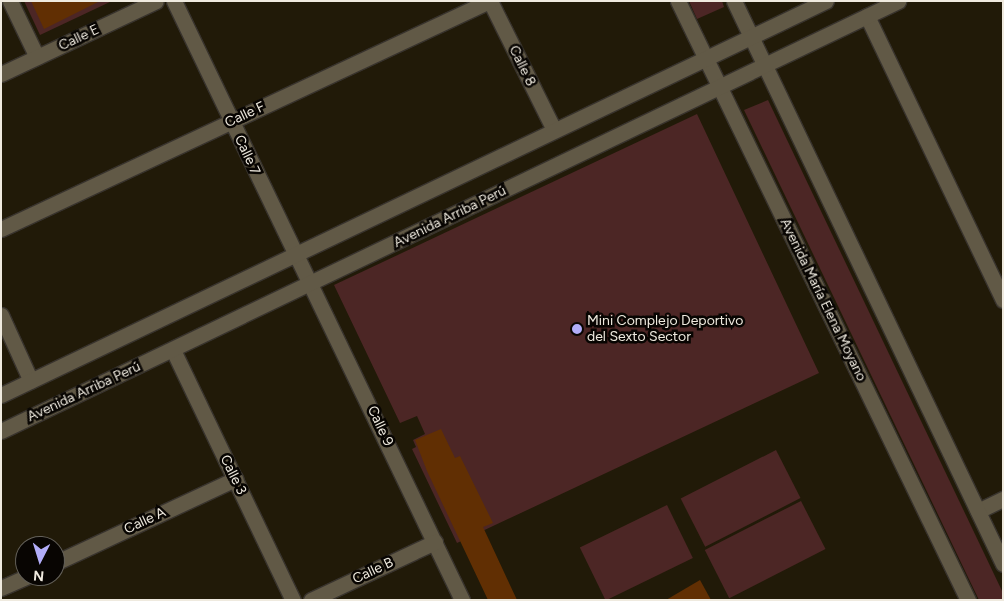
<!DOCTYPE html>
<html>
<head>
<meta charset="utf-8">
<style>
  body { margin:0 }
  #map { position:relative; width:1004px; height:601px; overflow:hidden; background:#211a08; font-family:Figtree,sans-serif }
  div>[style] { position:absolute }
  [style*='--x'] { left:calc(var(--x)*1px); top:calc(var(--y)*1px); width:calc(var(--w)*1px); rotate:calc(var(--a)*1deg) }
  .green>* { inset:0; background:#4c2625; transform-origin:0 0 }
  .building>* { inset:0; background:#612f03 }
  .roads { filter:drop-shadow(1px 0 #38332d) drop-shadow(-1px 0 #38332d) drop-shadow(0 1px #38332d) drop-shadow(0 -1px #38332d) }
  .street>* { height:15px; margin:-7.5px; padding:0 7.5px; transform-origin:7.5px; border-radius:7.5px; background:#615946 }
  .secondary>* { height:15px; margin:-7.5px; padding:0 7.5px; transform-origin:7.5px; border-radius:7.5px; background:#615946 }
  .dots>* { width:14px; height:14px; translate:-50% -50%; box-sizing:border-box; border:2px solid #080502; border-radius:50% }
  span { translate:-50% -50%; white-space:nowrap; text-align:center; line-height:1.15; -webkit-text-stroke:5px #080502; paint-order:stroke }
  .street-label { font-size:14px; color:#efeadf }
  .poi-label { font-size:14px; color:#efeadf }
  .left { translate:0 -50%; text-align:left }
  .frame { position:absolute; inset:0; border:2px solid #efeadf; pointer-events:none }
  .north { position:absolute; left:15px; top:536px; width:50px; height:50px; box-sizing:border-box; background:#080502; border:1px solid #64615a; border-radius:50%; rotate:185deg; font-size:14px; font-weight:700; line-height:20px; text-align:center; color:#efeadf }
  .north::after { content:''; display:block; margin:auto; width:18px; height:22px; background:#b2adf9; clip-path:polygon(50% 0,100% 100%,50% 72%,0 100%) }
</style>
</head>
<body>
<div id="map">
  <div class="green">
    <div style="clip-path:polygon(24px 1px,112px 1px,40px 35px)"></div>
    <div style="clip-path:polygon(689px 1px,722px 1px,724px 7px,697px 19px)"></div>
    <div style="clip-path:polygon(768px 100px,1003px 593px,1003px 600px,979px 600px,744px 110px)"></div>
    <div style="clip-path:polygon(697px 114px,819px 373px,457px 543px,412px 449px,416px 447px,413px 440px,425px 434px,417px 416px,400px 423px,334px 285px)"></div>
    <div style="left:776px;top:450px;width:54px;height:107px;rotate:63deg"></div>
    <div style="left:801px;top:501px;width:54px;height:108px;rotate:63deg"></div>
    <div style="left:667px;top:505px;width:59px;height:97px;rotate:64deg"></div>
  </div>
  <div class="building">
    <div style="clip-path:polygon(31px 1px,100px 1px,44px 29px)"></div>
    <div style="clip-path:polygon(441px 429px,455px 458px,460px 456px,493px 523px,483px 527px,517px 600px,488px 600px,427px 471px,415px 440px)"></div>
    <div style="clip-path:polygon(700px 580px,711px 600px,666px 600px)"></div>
  </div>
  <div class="roads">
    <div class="street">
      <div style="--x:10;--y:1;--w:62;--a:64.3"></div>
      <div style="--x:174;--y:1;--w:665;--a:64.32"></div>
      <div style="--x:490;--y:1;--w:144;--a:63.6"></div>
      <div style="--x:867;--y:16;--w:315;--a:64.4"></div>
      <div style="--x:1;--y:74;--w:171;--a:-25.2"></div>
      <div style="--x:1;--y:229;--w:539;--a:-25.04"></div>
      <div style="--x:1;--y:315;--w:72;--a:65.6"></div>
      <div style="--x:173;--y:350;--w:277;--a:64.4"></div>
      <div style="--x:978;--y:511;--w:28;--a:-26"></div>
      <div style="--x:55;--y:563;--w:199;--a:-25"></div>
      <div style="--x:1;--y:588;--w:30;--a:-24"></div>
      <div style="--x:311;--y:600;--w:137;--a:-25.1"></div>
    </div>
    <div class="secondary">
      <div style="--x:678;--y:1;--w:666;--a:64.17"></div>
      <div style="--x:734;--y:1;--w:624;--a:64.46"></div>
      <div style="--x:1;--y:395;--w:914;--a:-25.53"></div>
      <div style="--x:1;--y:431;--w:995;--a:-25.61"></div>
    </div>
  </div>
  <div class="dots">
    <div style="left:577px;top:329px;background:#b2adf9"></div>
  </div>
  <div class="street-label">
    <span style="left:79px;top:38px;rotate:-25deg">Calle E</span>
    <span style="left:522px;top:66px;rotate:64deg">Calle 8</span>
    <span style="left:245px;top:115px;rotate:-25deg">Calle F</span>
    <span style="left:247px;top:155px;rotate:65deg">Calle 7</span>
    <span style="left:450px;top:217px;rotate:-26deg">Avenida Arriba Perú</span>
    <span style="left:823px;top:300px;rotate:64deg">Avenida María Elena Moyano</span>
    <span style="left:84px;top:392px;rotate:-25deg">Avenida Arriba Perú</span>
    <span style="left:380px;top:426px;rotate:65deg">Calle 9</span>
    <span style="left:233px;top:475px;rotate:64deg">Calle 3</span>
    <span style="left:145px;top:521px;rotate:-25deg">Calle A</span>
    <span style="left:373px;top:571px;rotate:-25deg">Calle B</span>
  </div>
  <div class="poi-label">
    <span class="left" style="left:587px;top:329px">Mini Complejo Deportivo<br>del Sexto Sector</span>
  </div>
  <div class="frame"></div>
  <div class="north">N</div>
</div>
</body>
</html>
